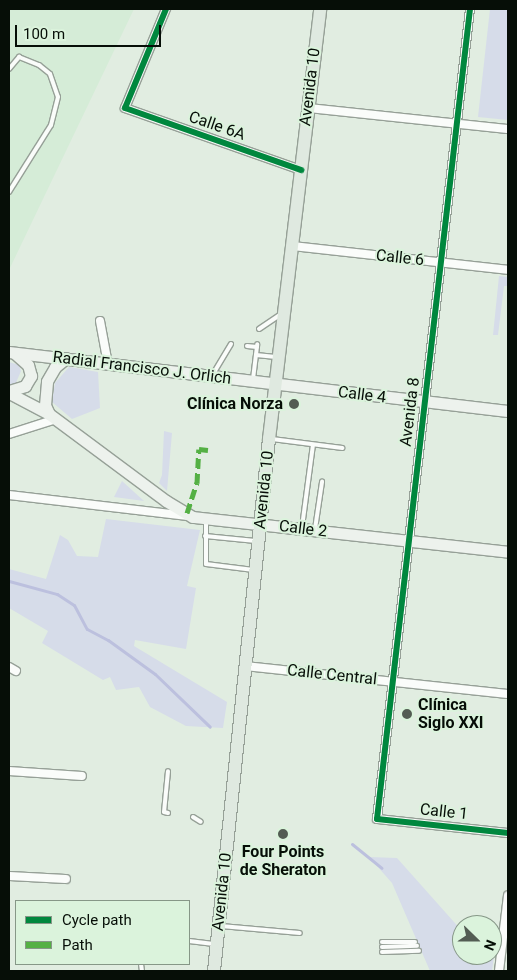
<!DOCTYPE html>
<html>
<head>
<meta charset="utf-8">
<style>
  body { margin:0 }
  #map { position:relative; width:517px; height:980px; overflow:hidden; background:#e1ede1; font-family:Roboto,sans-serif }
  div>[style] { position:absolute }
  [style*='--x'] { left:calc(var(--x)*1px); top:calc(var(--y)*1px); width:calc(var(--w)*1px); rotate:calc(var(--a)*1deg) }
  .built>* { inset:0; background:#d5ecd7 }
  .green>* { inset:0; background:#d6dce9 }
  .stream>* { height:3px; margin:-1.5px; padding:0 1.5px; transform-origin:1.5px; border-radius:1.5px; background:#bcc0de }
  .roads { filter:drop-shadow(1px 0 #96a097) drop-shadow(-1px 0 #96a097) drop-shadow(0 1px #96a097) drop-shadow(0 -1px #96a097) }
  .lane>* { height:4px; margin:-2px; padding:0 2px; transform-origin:2px; border-radius:2px; background:#fafcfa }
  .street>* { height:8px; margin:-4px; padding:0 4px; transform-origin:4px; border-radius:4px; background:#fafcfa }
  .secondary>* { height:11px; margin:-5.5px; padding:0 5.5px; transform-origin:5.5px; border-radius:5.5px; background:#edf2ed }
  .primary>* { height:12px; margin:-6px; padding:0 6px; transform-origin:6px; border-radius:6px; background:#dfe9e0 }
  .quiet>* { height:5px; margin-top:-2.5px; transform-origin:0; background:repeating-linear-gradient(90deg,#54b044 0 10px,transparent 0 15px) }
  .cycleway>* { height:6px; margin:-3px; padding:0 3px; transform-origin:3px; border-radius:3px; background:#00873e }
  .dots>* { width:14px; height:14px; translate:-50% -50%; box-sizing:border-box; border:2px solid #dbf3dc; border-radius:50% }
  span { translate:-50% -50%; white-space:nowrap; text-align:center; line-height:1.15; -webkit-text-stroke:4px #dbf3dc; paint-order:stroke }
  .street-label { font-size:16px; color:#060e07 }
  .poi-label { font-size:16px; color:#060e07; font-weight:700 }
  .right { translate:-100% -50%; text-align:right }
  .left { translate:0 -50%; text-align:left }
  .frame { position:absolute; inset:0; border:10px solid #060e07; pointer-events:none }
  .legend { position:absolute; left:15px; top:900px; width:175px; height:65px; box-sizing:border-box; background:#dbf3dc; border:1px solid #869787; margin:0; padding:6px 9px; list-style:none; font-size:15px; color:#060e07 }
  .legend li { display:flex; align-items:center; gap:10px; height:25px }
  .legend b { width:25px; border:1px solid #869787 }
  .north { position:absolute; left:452px; top:915px; width:50px; height:50px; box-sizing:border-box; background:#dbf3dc; border:1px solid #869787; border-radius:50%; rotate:112deg; font-size:14px; font-weight:700; line-height:20px; text-align:center; color:#060e07 }
  .north::after { content:''; display:block; margin:auto; width:18px; height:22px; background:#535c53; clip-path:polygon(50% 0,100% 100%,50% 72%,0 100%) }
  .scale { position:absolute; left:15px; top:25px; width:146px; height:22px; box-sizing:border-box; border:2px solid #060e07; border-top:0; padding-left:6px; font-size:15px; line-height:18px; white-space:nowrap; color:#060e07; -webkit-text-stroke:4px #dbf3dc; paint-order:stroke }
</style>
</head>
<body>
<div id="map">
  <div class="built">
    <div style="clip-path:polygon(9px 9px,134px 9px,9px 270px)"></div>
  </div>
  <div class="green">
    <div style="clip-path:polygon(490px 9px,508px 9px,508px 120px,478px 117px)"></div>
    <div style="clip-path:polygon(499px 276px,508px 277px,508px 286px,504px 286px,498px 335px,493px 335px)"></div>
    <div style="clip-path:polygon(9px 362px,19px 365px,21px 371px,15px 385px,9px 385px)"></div>
    <div style="clip-path:polygon(69px 367px,98px 372px,100px 408px,72px 419px,52px 402px,55px 383px)"></div>
    <div style="clip-path:polygon(164px 431px,172px 433px,167px 491px,159px 483px,162px 475px)"></div>
    <div style="clip-path:polygon(122px 481px,144px 501px,114px 497px)"></div>
    <div style="clip-path:polygon(106px 519px,200px 530px,187px 586px,196px 588px,186px 649px,135px 640px,134px 646px,227px 702px,223px 728px,186px 726px,150px 707px,139px 687px,116px 690px,110px 677px,103px 680px,42px 643px,48px 631px,9px 608px,9px 569px,46px 579px,60px 535px,68px 540px,77px 556px,98px 557px)"></div>
    <div style="clip-path:polygon(369px 857px,397px 858px,462px 931px,462px 955px,492px 955px,492px 940px,496px 941px,492px 971px,430px 971px,392px 883px)"></div>
  </div>
  <div class="stream">
    <div style="--x:9;--y:581;--w:50;--a:15.2"></div>
    <div style="--x:57;--y:594;--w:20;--a:33"></div>
    <div style="--x:74;--y:605;--w:27;--a:62"></div>
    <div style="--x:87;--y:629;--w:24;--a:28"></div>
    <div style="--x:108;--y:640;--w:58;--a:35.9"></div>
    <div style="--x:155;--y:674;--w:76;--a:43.9"></div>
    <div style="--x:352;--y:844;--w:38;--a:39"></div>
  </div>
  <div class="roads">
    <div class="lane">
      <div style="--x:9;--y:69;--w:16;--a:-50"></div>
      <div style="--x:19;--y:57;--w:22;--a:22"></div>
      <div style="--x:39;--y:65;--w:14;--a:39"></div>
      <div style="--x:50;--y:74;--w:24;--a:71"></div>
      <div style="--x:58;--y:97;--w:29;--a:104"></div>
      <div style="--x:51;--y:125;--w:79;--a:122.1"></div>
      <div style="--x:259;--y:329;--w:25;--a:-34"></div>
      <div style="--x:247;--y:346;--w:10;--a:6"></div>
      <div style="--x:256;--y:355;--w:20;--a:6"></div>
      <div style="--x:213;--y:374;--w:35;--a:-59"></div>
      <div style="--x:253;--y:379;--w:35;--a:-83"></div>
      <div style="--x:272;--y:439;--w:71;--a:7.3"></div>
      <div style="--x:206;--y:520;--w:44;--a:90"></div>
      <div style="--x:206;--y:564;--w:48;--a:7.1"></div>
      <div style="--x:302;--y:527;--w:83;--a:-82.4"></div>
      <div style="--x:315;--y:529;--w:48;--a:-81.5"></div>
      <div style="--x:205;--y:536;--w:51;--a:5.6"></div>
      <div style="--x:168;--y:813;--w:4;--a:-166"></div>
      <div style="--x:164;--y:812;--w:41;--a:-84.4"></div>
      <div style="--x:193;--y:817;--w:9;--a:32"></div>
      <div style="--x:221;--y:926;--w:79;--a:5.1"></div>
      <div style="--x:189;--y:941;--w:25;--a:7"></div>
      <div style="--x:382;--y:942;--w:33;--a:0"></div>
      <div style="--x:382;--y:947;--w:35;--a:-2"></div>
      <div style="--x:382;--y:952;--w:37;--a:-2"></div>
      <div style="--x:141;--y:964;--w:7;--a:82"></div>
    </div>
    <div class="street">
      <div style="--x:166;--y:9;--w:107;--a:112.5"></div>
      <div style="--x:125;--y:108;--w:187;--a:19.4"></div>
      <div style="--x:470;--y:9;--w:815;--a:96.55"></div>
      <div style="--x:377;--y:819;--w:132;--a:6.1"></div>
      <div style="--x:308;--y:108;--w:201;--a:6"></div>
      <div style="--x:292;--y:246;--w:217;--a:6.3"></div>
      <div style="--x:100;--y:321;--w:44;--a:79.5"></div>
      <div style="--x:9;--y:434;--w:49;--a:-17.7"></div>
      <div style="--x:9;--y:495;--w:180;--a:6.7"></div>
      <div style="--x:245;--y:666;--w:264;--a:6.1"></div>
      <div style="--x:9;--y:667;--w:8;--a:30"></div>
      <div style="--x:9;--y:771;--w:73;--a:3.9"></div>
      <div style="--x:9;--y:876;--w:57;--a:3"></div>
      <div style="--x:499;--y:971;--w:76;--a:-83.2"></div>
    </div>
    <div class="secondary">
      <div style="--x:9;--y:352;--w:502;--a:6.74"></div>
      <div style="--x:9;--y:391;--w:17;--a:-17"></div>
      <div style="--x:25;--y:386;--w:12;--a:-59"></div>
      <div style="--x:31;--y:376;--w:11;--a:-105"></div>
      <div style="--x:28;--y:365;--w:18;--a:-139"></div>
      <div style="--x:9;--y:393;--w:45;--a:27.7"></div>
      <div style="--x:49;--y:414;--w:146;--a:36.6"></div>
      <div style="--x:166;--y:501;--w:31;--a:31"></div>
      <div style="--x:193;--y:517;--w:317;--a:6.3"></div>
      <div style="--x:49;--y:414;--w:10;--a:-114"></div>
      <div style="--x:45;--y:405;--w:24;--a:-85"></div>
      <div style="--x:47;--y:381;--w:16;--a:-60"></div>
      <div style="--x:55;--y:367;--w:14;--a:-39"></div>
    </div>
    <div class="primary">
      <div style="--x:214;--y:971;--w:535;--a:-84.1"></div>
      <div style="--x:269;--y:439;--w:433;--a:-83.2"></div>
    </div>
  </div>
  <div class="quiet">
    <div style="--x:187;--y:513;--w:32;--a:-72"></div>
    <div style="--x:197;--y:483;--w:34;--a:-87"></div>
    <div style="--x:199;--y:449;--w:9;--a:6"></div>
  </div>
  <div class="cycleway">
    <div style="--x:166;--y:9;--w:107;--a:112.5"></div>
    <div style="--x:125;--y:108;--w:187;--a:19.4"></div>
    <div style="--x:470;--y:9;--w:815;--a:96.55"></div>
    <div style="--x:377;--y:819;--w:132;--a:6.1"></div>
  </div>
  <div class="dots">
    <div style="left:294px;top:404px;background:#535c53"></div>
    <div style="left:407px;top:714px;background:#535c53"></div>
    <div style="left:283px;top:834px;background:#535c53"></div>
  </div>
  <div class="street-label">
    <span style="left:310px;top:87px;rotate:-83deg">Avenida 10</span>
    <span style="left:217px;top:126px;rotate:19deg">Calle 6A</span>
    <span style="left:400px;top:258px;rotate:6deg">Calle 6</span>
    <span style="left:142px;top:368px;rotate:7deg">Radial Francisco J. Orlich</span>
    <span style="left:362px;top:395px;rotate:7deg">Calle 4</span>
    <span style="left:410px;top:412px;rotate:-83deg">Avenida 8</span>
    <span style="left:264px;top:490px;rotate:-84deg">Avenida 10</span>
    <span style="left:303px;top:529px;rotate:7deg">Calle 2</span>
    <span style="left:332px;top:675px;rotate:6deg">Calle Central</span>
    <span style="left:444px;top:812px;rotate:6deg">Calle 1</span>
    <span style="left:222px;top:892px;rotate:-84deg">Avenida 10</span>
  </div>
  <div class="poi-label">
    <span class="right" style="left:283px;top:404px">Clínica Norza</span>
    <span class="left" style="left:418px;top:714px">Clínica<br>Siglo XXI</span>
    <span style="left:283px;top:861px">Four Points<br>de Sheraton</span>
  </div>
  <div class="frame"></div>
  <ul class="legend">
  <li><b style="height:6px;background:#00873e"></b>Cycle path</li>
  <li><b style="height:6px;background:#54b044"></b>Path</li>
  </ul>
  <div class="north">N</div>
  <div class="scale">100 m</div>
</div>
</body>
</html>
